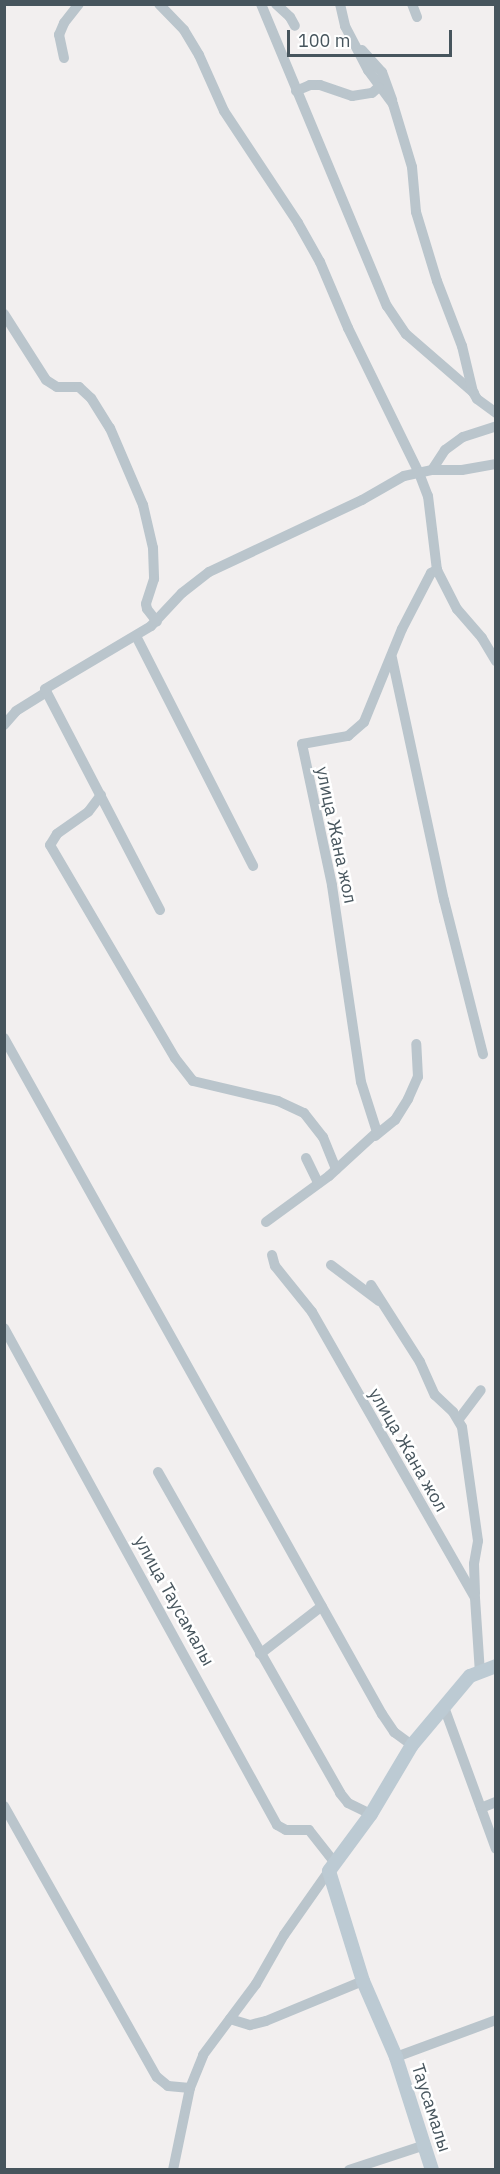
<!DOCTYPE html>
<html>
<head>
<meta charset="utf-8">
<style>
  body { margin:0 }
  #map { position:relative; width:500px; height:2174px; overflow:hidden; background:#f2efef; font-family:"IBM Plex Sans",sans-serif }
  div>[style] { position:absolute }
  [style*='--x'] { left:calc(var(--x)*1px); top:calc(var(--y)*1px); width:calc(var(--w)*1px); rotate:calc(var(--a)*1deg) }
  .street>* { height:10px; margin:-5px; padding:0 5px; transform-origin:5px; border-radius:5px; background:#bac5cc }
  .secondary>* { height:14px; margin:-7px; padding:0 7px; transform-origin:7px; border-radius:7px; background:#bccad3 }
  span { translate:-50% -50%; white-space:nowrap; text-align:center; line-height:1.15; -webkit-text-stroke:5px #fff; paint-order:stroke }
  .street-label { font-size:18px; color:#47555d }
  .frame { position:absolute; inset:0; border:6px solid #47555d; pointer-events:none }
  .scale { position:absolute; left:287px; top:30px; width:165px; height:27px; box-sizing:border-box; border:3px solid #47555d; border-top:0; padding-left:8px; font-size:18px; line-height:21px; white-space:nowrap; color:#47555d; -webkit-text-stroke:4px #fff; paint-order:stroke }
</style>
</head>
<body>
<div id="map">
  <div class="street">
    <div style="--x:159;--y:4;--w:36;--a:46"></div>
    <div style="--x:184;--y:30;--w:29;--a:59"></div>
    <div style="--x:199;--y:55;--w:61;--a:65.9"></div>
    <div style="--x:224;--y:111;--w:134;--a:56.5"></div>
    <div style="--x:298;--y:223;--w:45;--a:60.6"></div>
    <div style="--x:320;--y:262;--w:72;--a:67"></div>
    <div style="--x:348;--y:328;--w:161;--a:63.9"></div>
    <div style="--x:419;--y:473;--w:25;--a:69"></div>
    <div style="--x:428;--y:496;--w:75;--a:83.1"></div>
    <div style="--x:261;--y:4;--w:327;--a:67.4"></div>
    <div style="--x:387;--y:306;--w:34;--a:56"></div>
    <div style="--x:406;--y:334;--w:90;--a:40.9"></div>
    <div style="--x:276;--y:4;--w:19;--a:43"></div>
    <div style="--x:290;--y:17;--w:10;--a:61"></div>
    <div style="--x:340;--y:4;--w:23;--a:77"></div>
    <div style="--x:345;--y:26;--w:50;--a:62.4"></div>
    <div style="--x:368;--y:70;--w:42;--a:53.7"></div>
    <div style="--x:393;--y:104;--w:66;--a:73.2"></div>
    <div style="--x:412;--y:167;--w:45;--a:84.9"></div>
    <div style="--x:416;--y:212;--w:72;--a:73.1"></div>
    <div style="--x:437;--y:281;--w:70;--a:69"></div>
    <div style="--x:462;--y:346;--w:47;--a:76.6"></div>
    <div style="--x:473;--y:392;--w:8;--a:60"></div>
    <div style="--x:477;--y:399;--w:24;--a:36"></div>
    <div style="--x:412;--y:4;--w:14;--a:69"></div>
    <div style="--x:362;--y:50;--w:30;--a:48"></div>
    <div style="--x:382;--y:72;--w:30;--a:70"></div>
    <div style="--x:64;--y:58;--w:24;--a:-102"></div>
    <div style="--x:59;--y:35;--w:13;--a:-67"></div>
    <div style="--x:64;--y:23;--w:24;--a:-52"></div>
    <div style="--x:296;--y:91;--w:15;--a:-23"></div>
    <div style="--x:310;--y:85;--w:10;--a:0"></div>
    <div style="--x:320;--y:85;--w:34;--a:19"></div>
    <div style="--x:352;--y:96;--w:20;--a:-9"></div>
    <div style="--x:372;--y:93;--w:9;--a:-41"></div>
    <div style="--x:4;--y:314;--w:78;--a:57.5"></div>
    <div style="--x:46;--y:380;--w:13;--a:32"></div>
    <div style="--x:57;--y:387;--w:22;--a:0"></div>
    <div style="--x:79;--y:387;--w:16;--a:43"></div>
    <div style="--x:91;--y:398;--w:36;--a:58"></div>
    <div style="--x:110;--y:428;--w:84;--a:66.8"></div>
    <div style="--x:143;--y:505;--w:44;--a:76.9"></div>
    <div style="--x:153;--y:548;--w:31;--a:88"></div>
    <div style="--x:154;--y:579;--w:26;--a:108"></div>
    <div style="--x:146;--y:604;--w:5;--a:79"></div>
    <div style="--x:147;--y:609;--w:16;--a:52"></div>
    <div style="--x:432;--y:470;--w:24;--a:-57"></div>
    <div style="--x:445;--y:450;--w:22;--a:-36"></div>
    <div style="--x:463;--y:437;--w:35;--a:-18"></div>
    <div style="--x:136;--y:636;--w:258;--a:63"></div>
    <div style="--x:392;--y:658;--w:248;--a:77.9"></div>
    <div style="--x:444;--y:900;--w:159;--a:75.8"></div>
    <div style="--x:4;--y:725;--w:18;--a:-49"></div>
    <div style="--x:16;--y:711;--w:36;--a:-32"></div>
    <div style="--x:101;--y:795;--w:21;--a:127"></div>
    <div style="--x:88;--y:812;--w:38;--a:145"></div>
    <div style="--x:57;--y:834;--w:13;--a:122"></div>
    <div style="--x:50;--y:845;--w:247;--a:59.6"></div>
    <div style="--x:175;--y:1058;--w:29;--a:52"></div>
    <div style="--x:193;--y:1081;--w:87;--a:13.2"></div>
    <div style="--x:278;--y:1101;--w:29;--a:25"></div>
    <div style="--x:304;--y:1113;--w:31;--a:52"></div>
    <div style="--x:323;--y:1137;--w:35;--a:68"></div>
    <div style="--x:160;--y:910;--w:249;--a:-117.5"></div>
    <div style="--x:45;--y:689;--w:123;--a:-30.7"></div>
    <div style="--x:151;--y:626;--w:45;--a:-46.8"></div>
    <div style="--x:182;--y:593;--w:34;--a:-38"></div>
    <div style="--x:209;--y:572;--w:169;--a:-25.2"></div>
    <div style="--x:362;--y:500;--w:48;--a:-29.7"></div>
    <div style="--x:404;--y:476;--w:29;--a:-12"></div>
    <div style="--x:432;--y:470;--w:30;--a:0"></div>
    <div style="--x:462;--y:470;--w:35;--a:-10"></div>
    <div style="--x:4;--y:1038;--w:775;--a:60.79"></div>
    <div style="--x:382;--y:1714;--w:22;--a:56"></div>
    <div style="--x:394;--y:1732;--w:22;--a:36"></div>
    <div style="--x:375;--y:1136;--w:26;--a:-39"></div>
    <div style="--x:395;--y:1120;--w:25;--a:-58"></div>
    <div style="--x:408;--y:1099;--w:24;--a:-66"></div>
    <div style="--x:418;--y:1077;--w:33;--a:-93"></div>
    <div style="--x:306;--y:1158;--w:28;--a:64"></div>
    <div style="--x:266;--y:1222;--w:78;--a:-36.1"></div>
    <div style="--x:329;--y:1176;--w:65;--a:-42.5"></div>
    <div style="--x:377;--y:1132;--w:52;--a:-107.7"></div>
    <div style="--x:361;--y:1082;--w:199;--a:-98.4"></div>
    <div style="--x:332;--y:885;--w:144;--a:-102"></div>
    <div style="--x:302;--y:744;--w:47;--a:-9.9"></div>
    <div style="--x:348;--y:736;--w:21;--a:-41"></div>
    <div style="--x:364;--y:722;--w:100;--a:-67.8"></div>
    <div style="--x:402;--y:629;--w:63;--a:-62.6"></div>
    <div style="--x:431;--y:573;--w:7;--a:-27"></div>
    <div style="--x:437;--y:570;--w:44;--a:62.9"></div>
    <div style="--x:457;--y:609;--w:38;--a:49"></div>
    <div style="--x:482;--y:638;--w:27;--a:59"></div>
    <div style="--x:272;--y:1255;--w:11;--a:75"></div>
    <div style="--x:275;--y:1266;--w:59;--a:51.2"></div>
    <div style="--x:312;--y:1312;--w:329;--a:60.3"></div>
    <div style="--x:475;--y:1598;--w:75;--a:86.2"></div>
    <div style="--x:331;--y:1265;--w:60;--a:36.9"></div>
    <div style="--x:371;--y:1285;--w:91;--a:57.5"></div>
    <div style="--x:420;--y:1362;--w:36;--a:66"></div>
    <div style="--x:435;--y:1395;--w:25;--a:43"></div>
    <div style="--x:453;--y:1412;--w:17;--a:59"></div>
    <div style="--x:462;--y:1427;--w:115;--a:82"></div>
    <div style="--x:478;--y:1541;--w:23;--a:100"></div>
    <div style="--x:474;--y:1564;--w:30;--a:88"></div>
    <div style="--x:4;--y:1328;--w:567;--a:61.22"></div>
    <div style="--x:277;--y:1825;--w:10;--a:29"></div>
    <div style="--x:286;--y:1830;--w:23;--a:0"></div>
    <div style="--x:309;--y:1830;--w:42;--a:51.8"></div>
    <div style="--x:459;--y:1419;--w:36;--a:-53"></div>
    <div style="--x:158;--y:1472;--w:369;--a:60.4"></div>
    <div style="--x:340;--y:1793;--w:13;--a:51"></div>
    <div style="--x:348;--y:1803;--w:25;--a:26"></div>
    <div style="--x:260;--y:1654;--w:78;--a:-37.7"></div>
    <div style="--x:444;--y:1707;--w:151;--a:69.9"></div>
    <div style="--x:4;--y:1806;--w:311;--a:60.6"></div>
    <div style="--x:157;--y:2077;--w:14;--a:39"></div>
    <div style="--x:168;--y:2086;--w:22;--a:5"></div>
    <div style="--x:481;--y:1808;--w:16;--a:-22"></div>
    <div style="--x:230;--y:2019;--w:21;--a:17"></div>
    <div style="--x:250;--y:2025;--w:16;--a:-14"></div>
    <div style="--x:266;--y:2021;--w:105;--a:-22.4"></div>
    <div style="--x:396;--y:2057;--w:107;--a:-20.3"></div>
    <div style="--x:173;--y:2170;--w:84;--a:-78.3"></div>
    <div style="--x:190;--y:2088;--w:35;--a:-68"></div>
    <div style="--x:203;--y:2055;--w:89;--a:-53.3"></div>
    <div style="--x:256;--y:1984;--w:56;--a:-60.3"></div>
    <div style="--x:284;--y:1935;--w:78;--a:-54.9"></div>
    <div style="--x:349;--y:2170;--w:80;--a:-18.2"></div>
  </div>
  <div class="secondary">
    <div style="--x:432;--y:2170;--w:119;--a:-107.7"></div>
    <div style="--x:396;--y:2057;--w:83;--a:-113.5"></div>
    <div style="--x:363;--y:1981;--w:115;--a:-107.2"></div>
    <div style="--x:329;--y:1871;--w:71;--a:-53.6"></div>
    <div style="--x:371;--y:1814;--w:80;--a:-59.3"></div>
    <div style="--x:412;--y:1745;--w:90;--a:-50"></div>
    <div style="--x:470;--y:1676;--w:28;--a:-21"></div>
  </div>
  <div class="street-label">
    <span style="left:336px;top:835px;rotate:78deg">улица Жана жол</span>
    <span style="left:408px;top:1450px;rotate:60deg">улица Жана жол</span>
    <span style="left:174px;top:1601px;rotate:61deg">улица Таусамалы</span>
    <span style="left:431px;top:2108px;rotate:72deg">Таусамалы</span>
  </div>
  <div class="frame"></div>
  <div class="scale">100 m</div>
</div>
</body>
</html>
